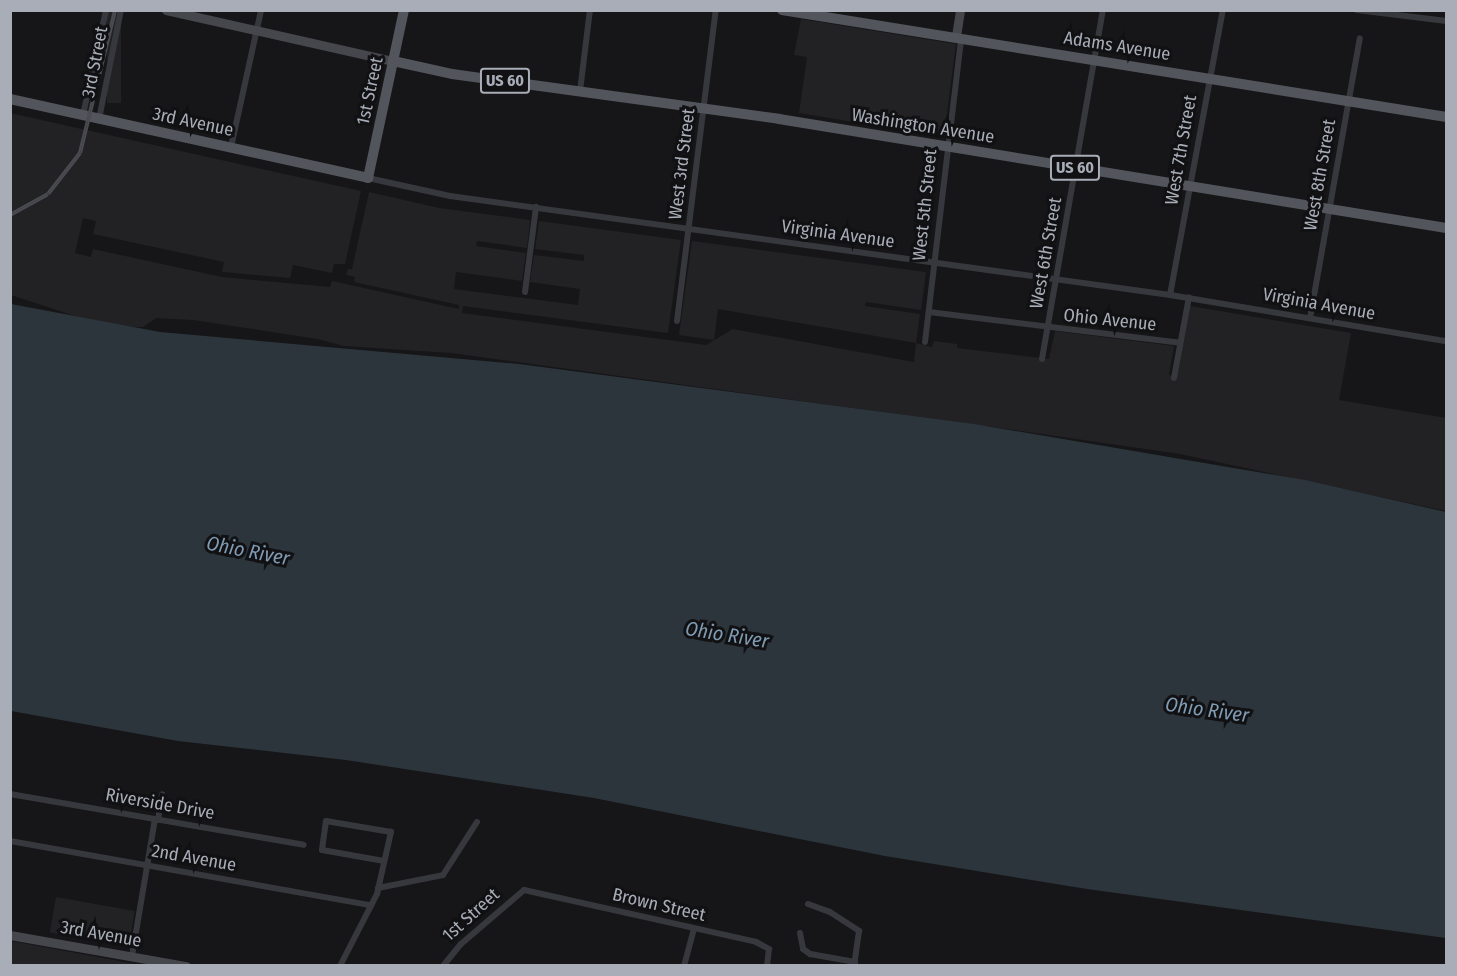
<!DOCTYPE html>
<html>
<head>
<meta charset="utf-8">
<style>
  body { margin:0 }
  #map { position:relative; width:1457px; height:976px; overflow:hidden; background:#161618; font-family:"Fira Sans Condensed",sans-serif }
  div>[style] { position:absolute }
  [style*='--x'] { left:calc(var(--x)*1px); top:calc(var(--y)*1px); width:calc(var(--w)*1px); rotate:calc(var(--a)*1deg) }
  .built>* { inset:0; background:#222225; transform-origin:0 0 }
  .water>* { inset:0; background:#2c353c }
  .street>* { height:6px; margin:-3px; padding:0 3px; transform-origin:3px; border-radius:3px; background:#37383d }
  .secondary>* { height:9px; margin:-4.5px; padding:0 4.5px; transform-origin:4.5px; border-radius:4.5px; background:#45474d }
  .primary>* { height:10px; margin:-5px; padding:0 5px; transform-origin:5px; border-radius:5px; background:#53555c }
  .rail>* { height:4px; margin-top:-2px; transform-origin:0; background:repeating-linear-gradient(90deg,#111113 0 4.5px,#4a4c52 0 9px); box-sizing:border-box; border-block:2px solid #4a4c52 }
  span { translate:-50% -50%; white-space:nowrap; text-align:center; line-height:1.15; -webkit-text-stroke:6px #111113; paint-order:stroke }
  .shield-label span { padding:2px 4px; background:#111113; border:2px solid; border-radius:4px; -webkit-text-stroke-width:0 }
  .shield-label { font-size:16px; color:#a8adb8; font-weight:700 }
  .street-label { font-size:18px; color:#a8adb8 }
  .water-label { font-size:20px; color:#7f9bb3; font-style:italic }
  .frame { position:absolute; inset:0; border:12px solid #a8adb8; pointer-events:none }
</style>
</head>
<body>
<div id="map">
  <div class="built">
    <div style="left:107px;top:11px;width:14px;height:92px"></div>
    <div style="clip-path:polygon(801px 19px,956px 44px,944px 137px,799px 113px,807px 57px,794px 55px)"></div>
    <div style="clip-path:polygon(10px 113px,361px 191px,345px 264px,334px 264px,332px 273px,293px 265px,290px 278px,222px 272px,224px 262px,93px 234px,96px 221px,83px 218px,75px 253px,91px 257px,93px 249px,222px 277px,330px 287px,332px 281px,459px 309px,459px 305px,354px 282px,355px 277px,346px 275px,348px 269px,352px 269px,369px 192px,439px 208px,530px 220px,527px 248px,477px 241px,476px 246px,526px 253px,522px 281px,456px 272px,454px 289px,578px 305px,580px 289px,530px 282px,534px 255px,584px 261px,584px 255px,535px 249px,539px 221px,681px 240px,668px 333px,463px 306px,462px 313px,706px 345px,733px 329px,914px 362px,916px 343px,718px 309px,714px 340px,679px 335px,692px 241px,926px 272px,921px 310px,866px 302px,865px 306px,920px 314px,916px 343px,932px 347px,934px 341px,957px 344px,957px 348px,1049px 359px,1055px 331px,1174px 346px,1169px 375px,1177px 376px,1190px 306px,1351px 333px,1339px 400px,1446px 418px,1446px 511px,1180px 454px,1021px 431px,451px 353px,344px 346px,318px 339px,193px 320px,156px 318px,143px 327px,130px 327px,78px 317px,11px 295px)"></div>
    <div style="left:56px;top:897px;width:80px;height:36px;rotate:10deg"></div>
    <div style="clip-path:polygon(11px 941px,125px 962px,135px 964px,11px 965px)"></div>
  </div>
  <div class="water">
    <div style="clip-path:polygon(11px 304px,160px 332px,519px 364px,974px 424px,1305px 480px,1446px 512px,1446px 938px,1087px 889px,885px 856px,594px 798px,346px 760px,178px 741px,11px 711px)"></div>
  </div>
  <div class="street">
    <div style="--x:1357;--y:10;--w:90;--a:7"></div>
    <div style="--x:580;--y:91;--w:82;--a:-83"></div>
    <div style="--x:83;--y:115;--w:107;--a:-77.6"></div>
    <div style="--x:99;--y:119;--w:111;--a:-78.6"></div>
    <div style="--x:231;--y:147;--w:140;--a:-77.6"></div>
    <div style="--x:368;--y:178;--w:84;--a:12.4"></div>
    <div style="--x:450;--y:196;--w:727;--a:7.83"></div>
    <div style="--x:1170;--y:295;--w:280;--a:9.5"></div>
    <div style="--x:525;--y:292;--w:86;--a:-82.6"></div>
    <div style="--x:1170;--y:295;--w:290;--a:-79.5"></div>
    <div style="--x:929;--y:312;--w:253;--a:7"></div>
    <div style="--x:1310;--y:318;--w:284;--a:-79.9"></div>
    <div style="--x:677;--y:321;--w:313;--a:-82.9"></div>
    <div style="--x:925;--y:342;--w:305;--a:-83.2"></div>
    <div style="--x:1042;--y:359;--w:354;--a:-80.1"></div>
    <div style="--x:1174;--y:378;--w:82;--a:-79.5"></div>
    <div style="--x:10;--y:794;--w:298;--a:9.8"></div>
    <div style="--x:158;--y:820;--w:26;--a:-81"></div>
    <div style="--x:10;--y:841;--w:367;--a:10.1"></div>
    <div style="--x:378;--y:888;--w:66;--a:-11.3"></div>
    <div style="--x:443;--y:875;--w:63;--a:-57.3"></div>
    <div style="--x:808;--y:904;--w:23;--a:20"></div>
    <div style="--x:830;--y:912;--w:35;--a:33"></div>
    <div style="--x:859;--y:931;--w:35;--a:98"></div>
    <div style="--x:800;--y:933;--w:16;--a:79"></div>
    <div style="--x:803;--y:949;--w:9;--a:36"></div>
    <div style="--x:810;--y:954;--w:46;--a:10.1"></div>
    <div style="--x:132;--y:956;--w:139;--a:-80.5"></div>
    <div style="--x:340;--y:966;--w:81;--a:-62.8"></div>
    <div style="--x:377;--y:894;--w:64;--a:-77.3"></div>
    <div style="--x:391;--y:832;--w:66;--a:-170.4"></div>
    <div style="--x:326;--y:821;--w:29;--a:98"></div>
    <div style="--x:322;--y:850;--w:63;--a:10.1"></div>
    <div style="--x:443;--y:966;--w:28;--a:-51"></div>
    <div style="--x:461;--y:944;--w:83;--a:-40.6"></div>
    <div style="--x:524;--y:890;--w:238;--a:12.6"></div>
    <div style="--x:756;--y:942;--w:15;--a:28"></div>
    <div style="--x:769;--y:949;--w:17;--a:97"></div>
    <div style="--x:684;--y:966;--w:38;--a:-75"></div>
  </div>
  <div class="secondary">
    <div style="--x:166;--y:10;--w:233;--a:12.7"></div>
    <div style="--x:956;--y:36;--w:26;--a:-81"></div>
    <div style="--x:10;--y:935;--w:179;--a:10"></div>
  </div>
  <div class="primary">
    <div style="--x:782;--y:10;--w:673;--a:9.15"></div>
    <div style="--x:393;--y:61;--w:60;--a:12.4"></div>
    <div style="--x:452;--y:74;--w:330;--a:7.8"></div>
    <div style="--x:779;--y:119;--w:676;--a:9.28"></div>
    <div style="--x:10;--y:99;--w:367;--a:12.4"></div>
    <div style="--x:368;--y:178;--w:172;--a:-77.9"></div>
  </div>
  <div class="rail">
    <div style="--x:10;--y:215;--w:43;--a:-28.9"></div>
    <div style="--x:48;--y:194;--w:52;--a:-52"></div>
    <div style="--x:80;--y:153;--w:147;--a:-76.2"></div>
  </div>
  <div class="shield-label">
    <span style="left:505px;top:81px">US 60</span>
    <span style="left:1075px;top:168px">US 60</span>
  </div>
  <div class="street-label">
    <span style="left:1117px;top:46px;rotate:9deg">Adams Avenue</span>
    <span style="left:95px;top:62px;rotate:-79deg">3rd Street</span>
    <span style="left:370px;top:91px;rotate:-78deg">1st Street</span>
    <span style="left:193px;top:122px;rotate:12deg">3rd Avenue</span>
    <span style="left:923px;top:126px;rotate:9deg">Washington Avenue</span>
    <span style="left:1181px;top:150px;rotate:-80deg">West 7th Street</span>
    <span style="left:682px;top:164px;rotate:-83deg">West 3rd Street</span>
    <span style="left:1320px;top:175px;rotate:-80deg">West 8th Street</span>
    <span style="left:925px;top:205px;rotate:-84deg">West 5th Street</span>
    <span style="left:838px;top:234px;rotate:8deg">Virginia Avenue</span>
    <span style="left:1046px;top:253px;rotate:-80deg">West 6th Street</span>
    <span style="left:1319px;top:304px;rotate:10deg">Virginia Avenue</span>
    <span style="left:1110px;top:320px;rotate:6deg">Ohio Avenue</span>
    <span style="left:160px;top:804px;rotate:10deg">Riverside Drive</span>
    <span style="left:194px;top:858px;rotate:10deg">2nd Avenue</span>
    <span style="left:659px;top:905px;rotate:13deg">Brown Street</span>
    <span style="left:471px;top:915px;rotate:-42deg">1st Street</span>
    <span style="left:101px;top:934px;rotate:10deg">3rd Avenue</span>
  </div>
  <div class="water-label">
    <span style="left:248px;top:551px;rotate:11deg">Ohio River</span>
    <span style="left:727px;top:635px;rotate:9deg">Ohio River</span>
    <span style="left:1207px;top:710px;rotate:8deg">Ohio River</span>
  </div>
  <div class="frame"></div>
</div>
</body>
</html>
